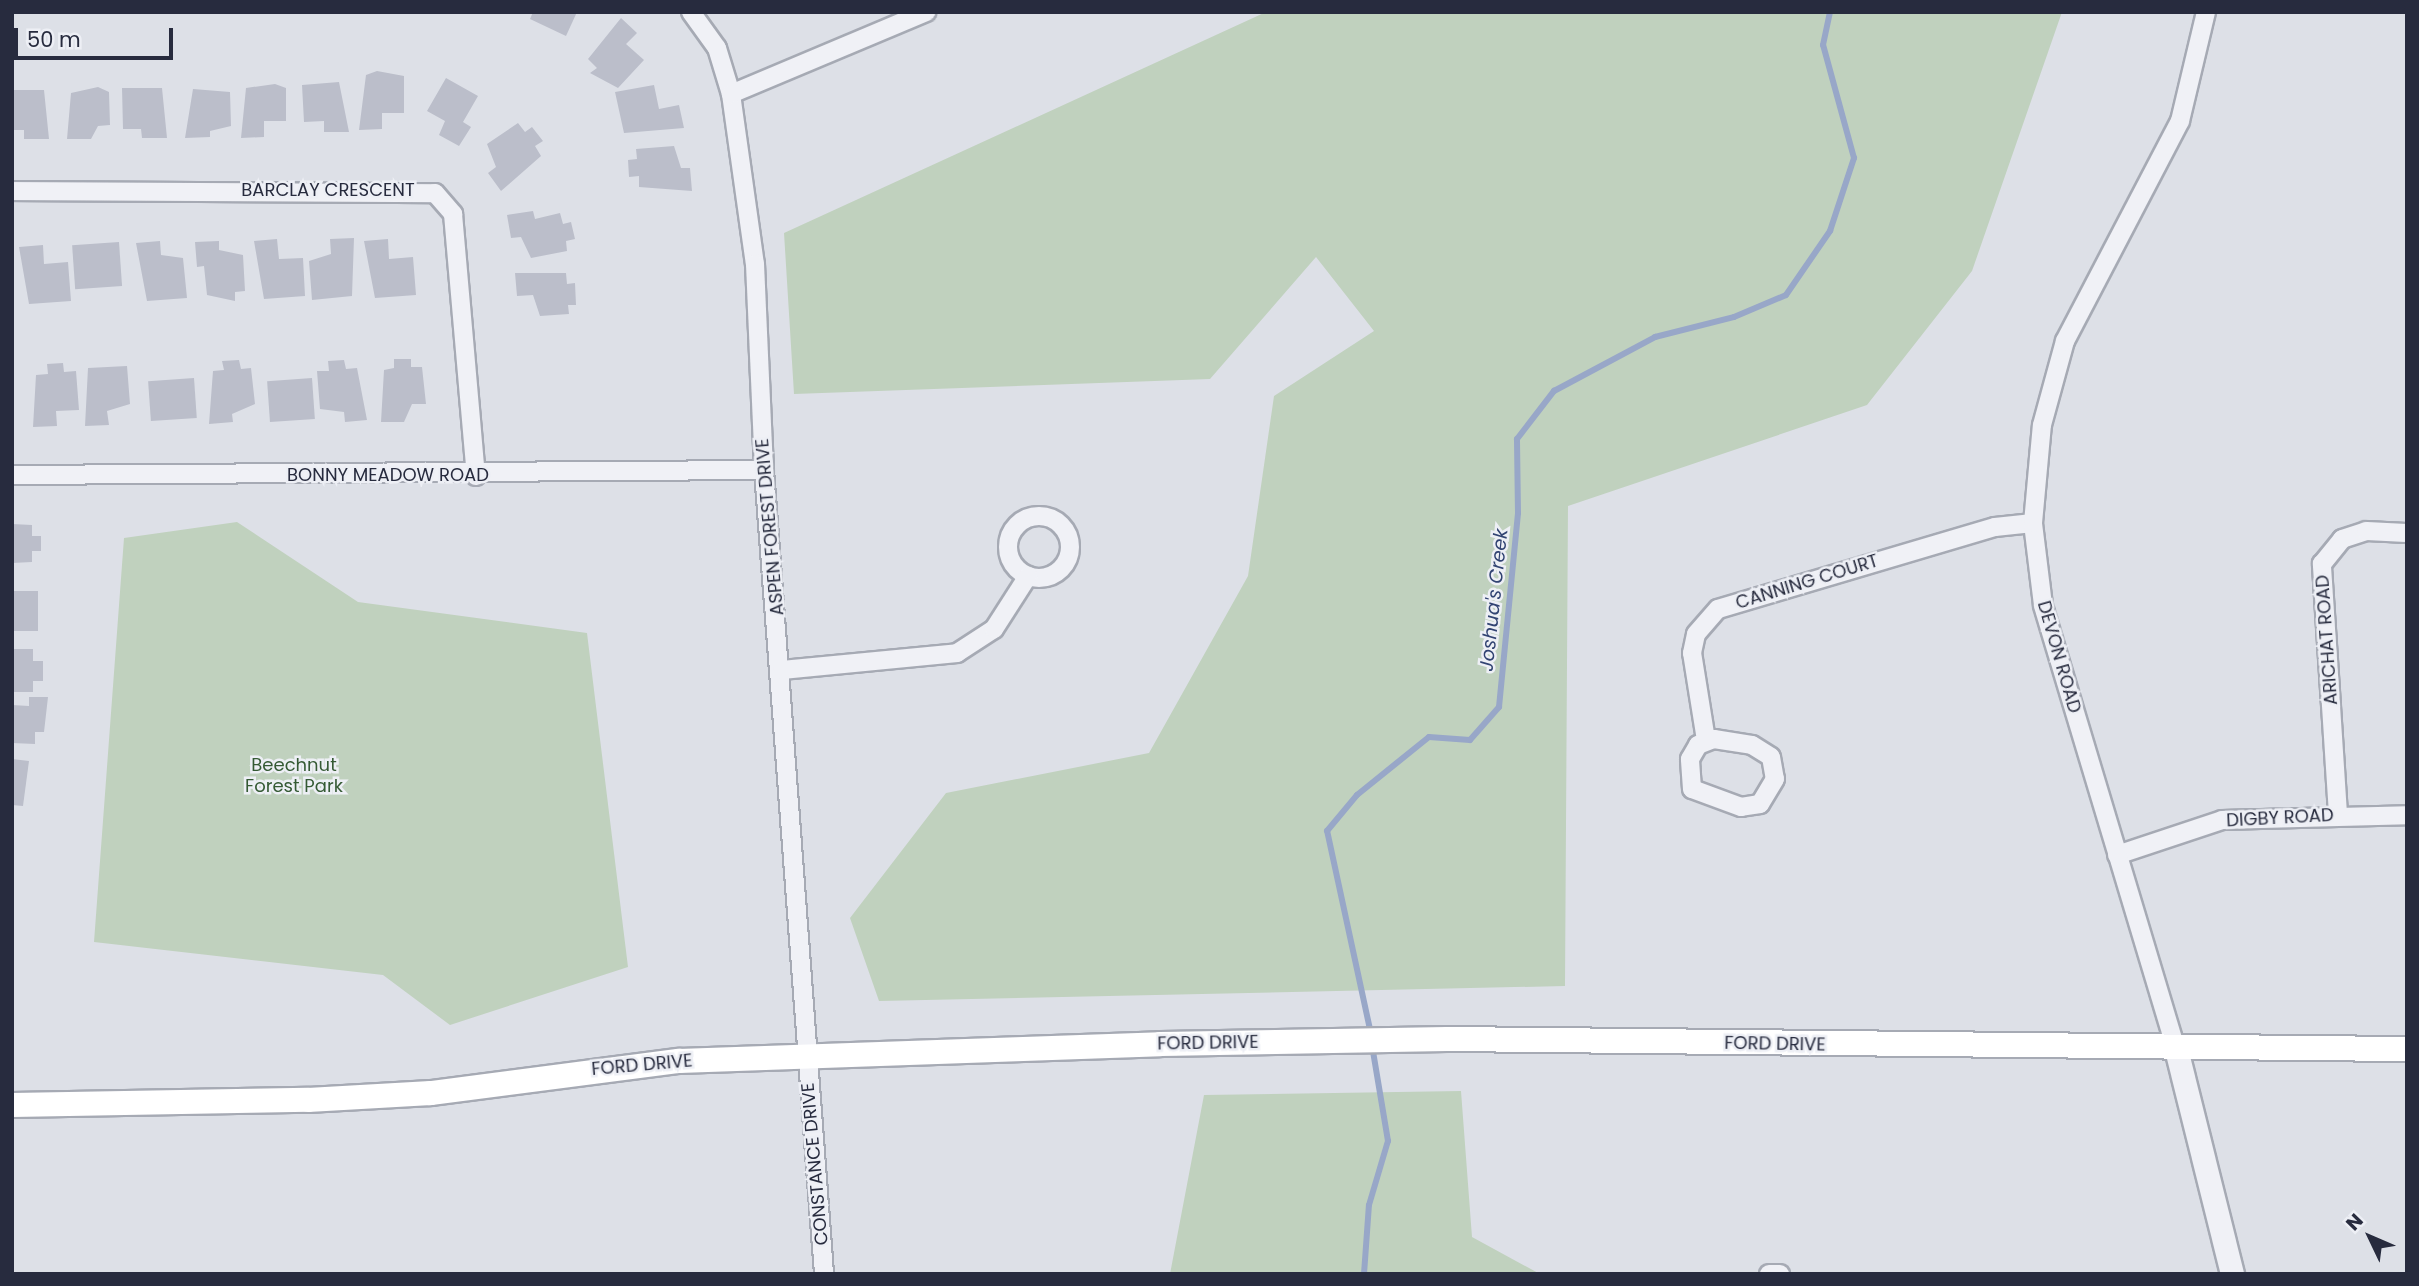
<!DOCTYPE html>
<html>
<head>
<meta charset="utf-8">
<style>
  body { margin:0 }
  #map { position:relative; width:2419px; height:1286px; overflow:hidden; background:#dde0e7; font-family:Poppins,sans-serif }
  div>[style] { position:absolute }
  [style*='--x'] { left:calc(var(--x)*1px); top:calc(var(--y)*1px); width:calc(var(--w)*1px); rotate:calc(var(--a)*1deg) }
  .green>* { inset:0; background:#c0d1be }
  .stream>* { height:6px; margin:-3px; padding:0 3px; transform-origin:3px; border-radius:3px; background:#98a7c8 }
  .building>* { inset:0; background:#bbbeca; transform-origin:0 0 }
  .roads { filter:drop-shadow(2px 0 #a6aab4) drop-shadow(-2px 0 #a6aab4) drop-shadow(0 2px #a6aab4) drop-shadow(0 -2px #a6aab4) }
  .minor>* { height:18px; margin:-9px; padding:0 9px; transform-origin:9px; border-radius:9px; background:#f0f1f6 }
  .minor>.ring { margin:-9px; padding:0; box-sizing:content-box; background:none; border:18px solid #f0f1f6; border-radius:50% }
  .tertiary>* { height:23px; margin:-11.5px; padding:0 11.5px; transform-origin:11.5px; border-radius:11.5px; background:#f0f1f6 }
  .secondary>* { height:24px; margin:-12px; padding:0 12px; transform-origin:12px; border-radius:12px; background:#fff }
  span { translate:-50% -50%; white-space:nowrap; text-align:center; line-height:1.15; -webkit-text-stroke:5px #edeff5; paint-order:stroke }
  .street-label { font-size:18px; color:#272b3e }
  .park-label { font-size:18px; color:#355a34 }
  .water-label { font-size:19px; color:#314372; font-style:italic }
  .frame { position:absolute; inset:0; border:14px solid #272b3e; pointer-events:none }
  .north { position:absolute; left:2335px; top:1202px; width:70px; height:70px; -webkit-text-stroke:5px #edeff5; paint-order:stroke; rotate:314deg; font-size:19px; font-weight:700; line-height:28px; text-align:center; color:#272b3e }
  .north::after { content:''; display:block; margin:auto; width:24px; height:32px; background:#272b3e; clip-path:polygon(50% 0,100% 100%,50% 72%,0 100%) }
  .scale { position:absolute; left:14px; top:28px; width:159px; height:32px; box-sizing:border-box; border:4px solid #272b3e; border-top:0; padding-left:9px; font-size:21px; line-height:24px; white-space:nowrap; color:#272b3e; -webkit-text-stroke:5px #edeff5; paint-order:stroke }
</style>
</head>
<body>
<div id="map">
  <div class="green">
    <div style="clip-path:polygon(1266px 12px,2062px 12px,1972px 271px,1867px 405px,1568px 506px,1565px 986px,879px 1001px,850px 918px,946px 793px,1149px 753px,1248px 576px,1274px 396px,1374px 331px,1316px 257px,1210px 379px,794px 394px,784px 233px)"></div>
    <div style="clip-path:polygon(237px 522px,358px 602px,587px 633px,628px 967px,450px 1025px,383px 975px,94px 942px,124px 538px)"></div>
    <div style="clip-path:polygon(1461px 1091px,1472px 1237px,1540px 1274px,1170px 1274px,1204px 1095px)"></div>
  </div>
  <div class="stream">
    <div style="--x:1371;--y:1034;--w:208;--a:-102.2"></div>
    <div style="--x:1327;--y:831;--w:47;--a:-50.2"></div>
    <div style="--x:1357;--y:795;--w:92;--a:-38.9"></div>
    <div style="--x:1429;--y:737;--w:41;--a:4.2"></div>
    <div style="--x:1470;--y:740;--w:44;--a:-48.7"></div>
    <div style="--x:1499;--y:707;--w:195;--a:-84.4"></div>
    <div style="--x:1518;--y:513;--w:74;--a:-90.8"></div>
    <div style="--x:1517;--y:439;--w:61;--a:-52.4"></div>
    <div style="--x:1554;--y:391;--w:115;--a:-28.1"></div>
    <div style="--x:1655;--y:337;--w:81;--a:-14.2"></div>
    <div style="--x:1734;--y:317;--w:56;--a:-22.9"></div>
    <div style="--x:1786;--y:295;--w:78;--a:-55.5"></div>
    <div style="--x:1830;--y:231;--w:77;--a:-71.8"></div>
    <div style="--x:1854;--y:158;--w:117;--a:-105.3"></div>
    <div style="--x:1823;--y:45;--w:34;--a:-78"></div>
    <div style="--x:1364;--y:1274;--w:69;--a:-85.9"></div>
    <div style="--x:1369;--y:1205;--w:67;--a:-73.5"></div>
    <div style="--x:1388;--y:1141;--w:97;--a:-99.5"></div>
  </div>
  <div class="building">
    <div style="clip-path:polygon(533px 12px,577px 12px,566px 36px,530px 19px)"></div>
    <div style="clip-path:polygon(621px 18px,637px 33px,626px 44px,644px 60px,618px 88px,590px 73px,597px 68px,588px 59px)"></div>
    <div style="clip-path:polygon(377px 71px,404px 76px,404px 113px,382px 113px,382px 129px,359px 130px,366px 75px)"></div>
    <div style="clip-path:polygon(446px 78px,478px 96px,463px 122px,471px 127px,459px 146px,439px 135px,445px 121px,427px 111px)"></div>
    <div style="clip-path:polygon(339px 82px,349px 132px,324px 132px,324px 121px,304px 122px,302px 85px)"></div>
    <div style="clip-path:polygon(275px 84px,286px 88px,286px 121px,264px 121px,264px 137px,241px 138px,246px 88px)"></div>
    <div style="clip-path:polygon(654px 85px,659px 109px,679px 105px,684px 128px,624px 133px,615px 92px)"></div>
    <div style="clip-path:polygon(98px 87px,109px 92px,110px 125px,98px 126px,91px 139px,67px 139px,71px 93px)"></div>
    <div style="clip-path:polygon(122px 88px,162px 88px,167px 138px,142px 138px,141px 129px,123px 129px)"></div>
    <div style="clip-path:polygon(193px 89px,230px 92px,231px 126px,210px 131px,210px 137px,185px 138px)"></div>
    <div style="clip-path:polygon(12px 90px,44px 90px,49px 139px,24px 139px,24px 130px,12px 130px)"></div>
    <div style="clip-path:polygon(518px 123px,525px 132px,532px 127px,543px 141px,535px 146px,541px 156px,501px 191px,488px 173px,496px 167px,487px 144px)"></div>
    <div style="clip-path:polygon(674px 146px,681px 168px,690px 168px,692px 191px,639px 187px,639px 176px,629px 177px,628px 160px,637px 159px,636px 149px)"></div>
    <div style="clip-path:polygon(533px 211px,535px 219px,560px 213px,563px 224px,571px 222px,575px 239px,566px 241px,567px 251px,531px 258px,521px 237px,511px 238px,507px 215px)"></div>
    <div style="clip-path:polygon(354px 238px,352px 296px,312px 300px,309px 261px,331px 254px,330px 239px)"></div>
    <div style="clip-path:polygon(277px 239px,279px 259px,303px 258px,305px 296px,264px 299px,254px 241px)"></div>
    <div style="clip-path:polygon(388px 239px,389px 259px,413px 257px,416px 295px,375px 298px,364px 241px)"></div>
    <div style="clip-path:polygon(160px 241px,161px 255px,183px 258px,187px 298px,147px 301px,136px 243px)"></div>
    <div style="clip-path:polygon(219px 241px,219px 250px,243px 255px,245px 291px,235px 292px,235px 301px,207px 295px,204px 266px,197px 267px,195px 242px)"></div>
    <div style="left:119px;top:242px;width:44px;height:47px;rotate:86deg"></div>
    <div style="clip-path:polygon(43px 245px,44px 264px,68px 262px,71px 301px,29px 304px,19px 247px)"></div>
    <div style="clip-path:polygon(515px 273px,566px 273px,567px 284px,575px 283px,576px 305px,568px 305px,569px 314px,540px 316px,533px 295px,517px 296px)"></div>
    <div style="clip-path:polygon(394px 359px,411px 359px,411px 367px,422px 367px,426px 404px,412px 404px,404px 422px,381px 422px,384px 370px,394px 368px)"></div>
    <div style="clip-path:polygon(239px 360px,241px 369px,251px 368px,255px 404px,232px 414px,233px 422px,209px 424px,213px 371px,224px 370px,222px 361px)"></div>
    <div style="clip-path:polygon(344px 360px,346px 369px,357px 368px,367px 420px,345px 422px,344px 412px,320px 409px,317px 371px,329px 371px,328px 361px)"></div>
    <div style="clip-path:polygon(63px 363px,64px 372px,76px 371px,79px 410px,56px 411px,57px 426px,33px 427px,36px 375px,48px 374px,47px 364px)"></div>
    <div style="clip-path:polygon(127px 366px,130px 404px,107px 411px,109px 425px,85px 426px,88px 368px)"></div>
    <div style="left:194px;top:378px;width:40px;height:46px;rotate:86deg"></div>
    <div style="left:312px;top:378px;width:41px;height:45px;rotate:86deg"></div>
    <div style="clip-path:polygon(12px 524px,32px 525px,32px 536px,41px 536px,41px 551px,32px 551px,32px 562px,12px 563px)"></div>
    <div style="left:12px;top:591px;width:26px;height:40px"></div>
    <div style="clip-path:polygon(12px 649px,33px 649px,33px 661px,43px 661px,43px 681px,33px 681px,33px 692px,12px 692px)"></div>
    <div style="clip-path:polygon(29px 697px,48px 697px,44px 732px,35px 732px,35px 744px,12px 743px,12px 705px,29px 706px)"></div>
    <div style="clip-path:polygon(12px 759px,29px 761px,23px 806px,12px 805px)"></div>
  </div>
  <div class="roads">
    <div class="minor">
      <div style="--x:691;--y:12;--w:44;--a:54.2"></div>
      <div style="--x:717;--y:48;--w:48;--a:73.1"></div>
      <div style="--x:731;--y:94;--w:172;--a:82"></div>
      <div style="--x:755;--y:264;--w:206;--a:87.5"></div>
      <div style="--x:764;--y:470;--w:806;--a:85.73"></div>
      <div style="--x:731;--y:94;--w:212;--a:-22.8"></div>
      <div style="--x:12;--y:191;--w:423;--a:0.3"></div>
      <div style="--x:435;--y:193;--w:28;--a:49"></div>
      <div style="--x:453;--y:214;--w:263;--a:85"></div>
      <div style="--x:12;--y:475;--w:752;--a:-0.38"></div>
      <div class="ring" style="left:1008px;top:516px;width:44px;height:44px"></div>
      <div style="--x:782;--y:670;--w:176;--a:-5.5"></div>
      <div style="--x:957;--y:653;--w:44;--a:-33"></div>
      <div style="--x:994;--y:629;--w:63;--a:-57.3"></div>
      <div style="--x:1714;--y:739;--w:38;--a:9"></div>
      <div style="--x:1752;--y:745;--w:22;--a:32"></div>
      <div style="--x:1771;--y:757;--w:22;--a:80"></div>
      <div style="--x:1775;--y:779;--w:29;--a:121"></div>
      <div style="--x:1760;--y:804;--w:19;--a:171"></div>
      <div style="--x:1741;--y:807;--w:52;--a:-159.8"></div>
      <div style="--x:1692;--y:789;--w:30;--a:-94"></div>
      <div style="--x:1690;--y:759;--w:16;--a:-60"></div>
      <div style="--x:1698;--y:745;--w:17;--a:-21"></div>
      <div style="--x:1706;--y:740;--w:88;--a:-99.1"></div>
      <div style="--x:1692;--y:653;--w:19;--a:-78"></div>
      <div style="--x:1696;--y:634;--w:33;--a:-49"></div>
      <div style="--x:1718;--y:609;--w:289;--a:-16.5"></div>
      <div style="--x:1995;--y:527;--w:38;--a:-6"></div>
      <div style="--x:2338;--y:814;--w:251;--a:-93.7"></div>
      <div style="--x:2322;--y:564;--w:32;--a:-51"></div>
      <div style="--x:2342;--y:539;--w:25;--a:-18"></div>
      <div style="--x:2366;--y:531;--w:41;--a:2.8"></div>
      <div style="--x:2117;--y:855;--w:111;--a:-18.4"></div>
      <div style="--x:2222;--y:820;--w:185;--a:-1.5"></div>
      <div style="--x:2176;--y:1049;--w:463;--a:-106.7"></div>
      <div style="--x:2043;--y:605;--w:83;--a:-97"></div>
      <div style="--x:2033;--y:523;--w:98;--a:-84.8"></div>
      <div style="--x:2042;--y:425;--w:87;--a:-74.7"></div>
      <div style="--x:2065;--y:341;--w:248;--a:-62.4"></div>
      <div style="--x:2180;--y:121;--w:112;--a:-76.6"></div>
      <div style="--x:1769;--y:1274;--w:11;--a:0"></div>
    </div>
    <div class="tertiary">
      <div style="--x:2176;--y:1049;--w:232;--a:76"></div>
    </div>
    <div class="secondary">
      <div style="--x:12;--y:1105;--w:296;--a:-1"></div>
      <div style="--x:308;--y:1100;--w:123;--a:-3.3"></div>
      <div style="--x:431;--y:1093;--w:250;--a:-7.4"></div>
      <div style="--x:679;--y:1061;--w:481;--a:-2"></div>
      <div style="--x:1160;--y:1044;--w:287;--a:-1"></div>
      <div style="--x:1447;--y:1039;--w:960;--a:0.6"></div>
    </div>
  </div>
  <div class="street-label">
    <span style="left:328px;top:190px">BARCLAY CRESCENT</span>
    <span style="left:388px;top:475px">BONNY MEADOW ROAD</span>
    <span style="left:770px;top:527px;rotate:-95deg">ASPEN FOREST DRIVE</span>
    <span style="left:1807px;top:582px;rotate:-17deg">CANNING COURT</span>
    <span style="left:2327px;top:640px;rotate:-94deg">ARICHAT ROAD</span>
    <span style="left:2059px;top:657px;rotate:74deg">DEVON ROAD</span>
    <span style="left:2280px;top:818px;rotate:-3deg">DIGBY ROAD</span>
    <span style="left:1208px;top:1043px;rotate:-1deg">FORD DRIVE</span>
    <span style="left:1775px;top:1044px;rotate:1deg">FORD DRIVE</span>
    <span style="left:642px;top:1065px;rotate:-5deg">FORD DRIVE</span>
    <span style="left:815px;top:1164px;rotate:-95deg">CONSTANCE DRIVE</span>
  </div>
  <div class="park-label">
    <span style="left:294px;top:776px">Beechnut<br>Forest Park</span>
  </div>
  <div class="water-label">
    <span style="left:1494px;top:600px;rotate:-84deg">Joshua's Creek</span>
  </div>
  <div class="frame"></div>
  <div class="north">N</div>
  <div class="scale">50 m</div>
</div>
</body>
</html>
